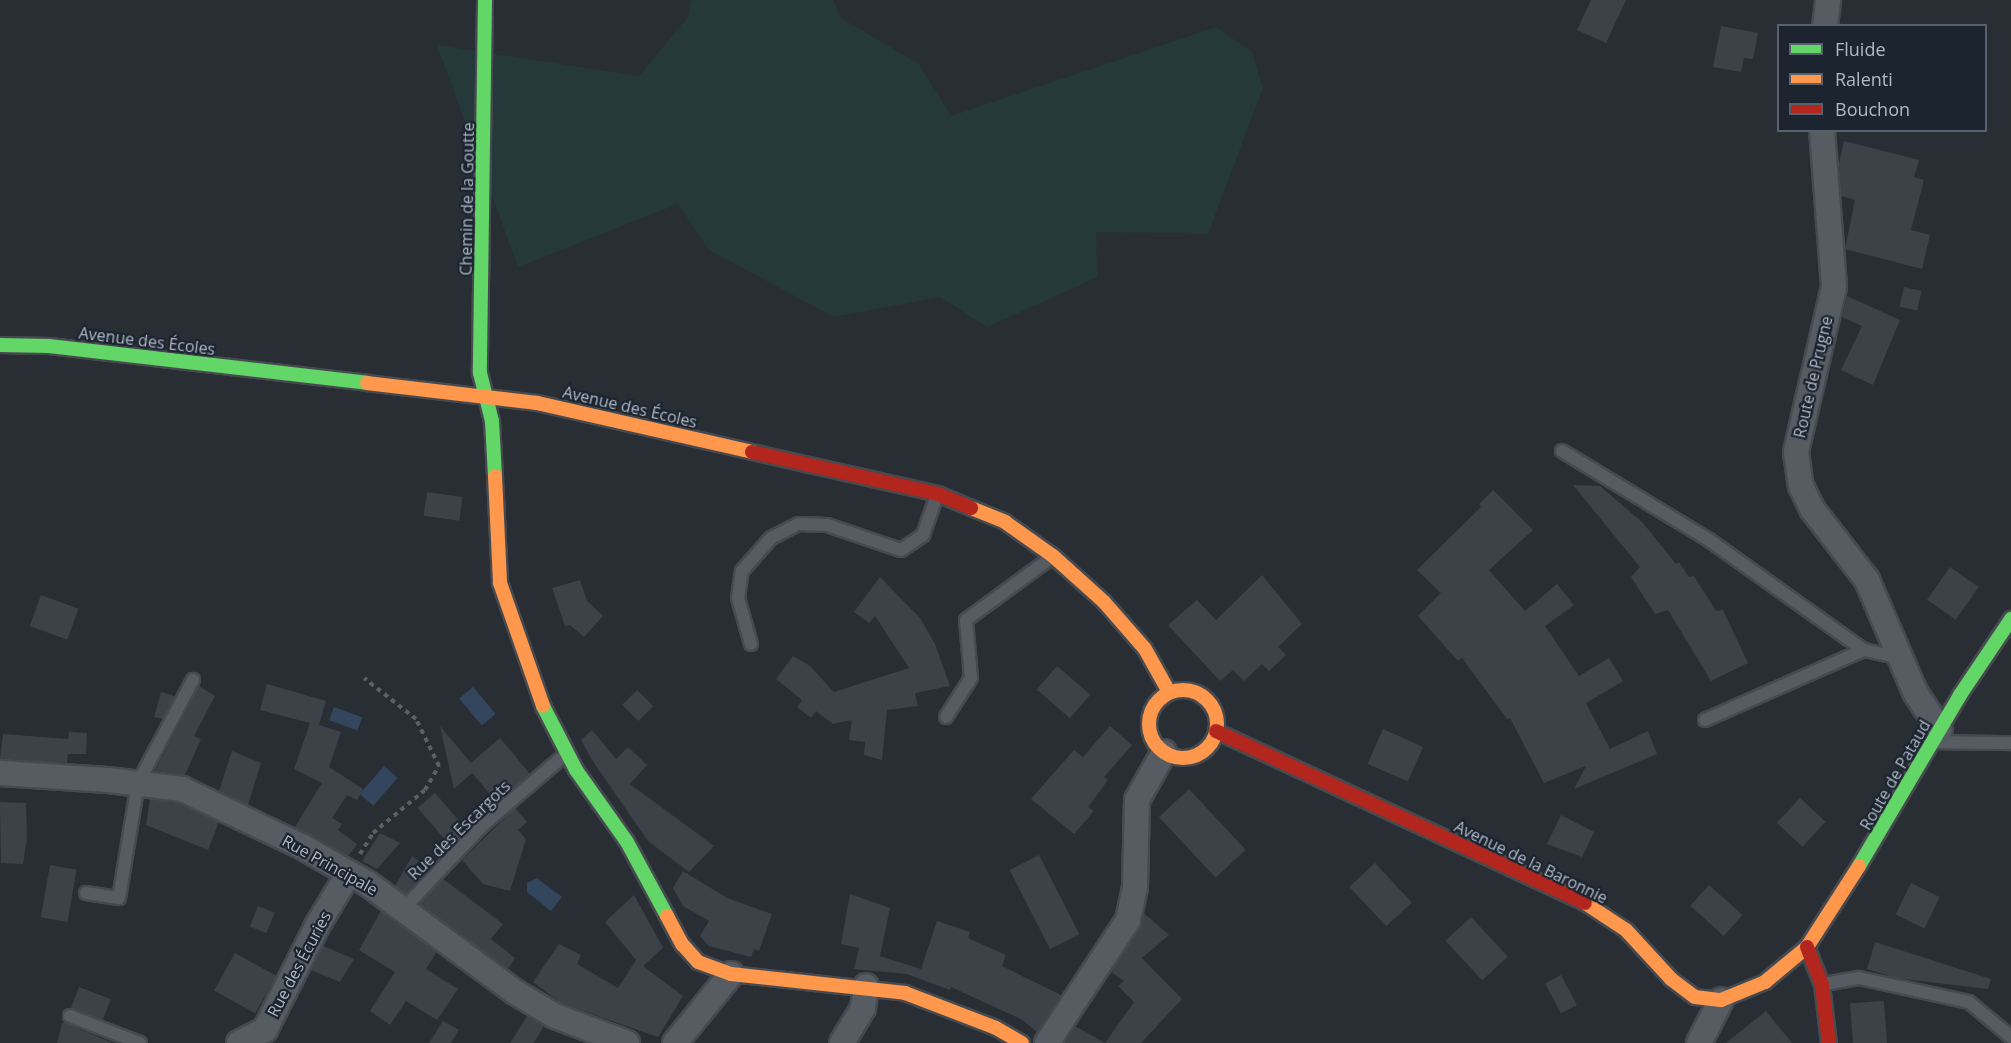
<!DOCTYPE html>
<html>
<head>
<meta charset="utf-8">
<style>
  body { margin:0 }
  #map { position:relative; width:2011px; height:1043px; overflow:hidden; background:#282e34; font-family:"Open Sans",sans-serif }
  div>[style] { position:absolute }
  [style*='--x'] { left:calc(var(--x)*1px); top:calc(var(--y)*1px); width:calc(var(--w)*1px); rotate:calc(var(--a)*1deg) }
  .green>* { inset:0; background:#25383a }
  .water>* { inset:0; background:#34465e; transform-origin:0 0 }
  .building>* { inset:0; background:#3d4248; transform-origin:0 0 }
  .path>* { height:4px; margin-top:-2px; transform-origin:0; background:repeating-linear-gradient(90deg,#5a6067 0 4.5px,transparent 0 9px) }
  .roads { filter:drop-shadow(2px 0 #464a4f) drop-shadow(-2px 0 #464a4f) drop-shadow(0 2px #464a4f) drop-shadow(0 -2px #464a4f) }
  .lane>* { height:12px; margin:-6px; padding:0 6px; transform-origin:6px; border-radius:6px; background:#575c63 }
  .street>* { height:24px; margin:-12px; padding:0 12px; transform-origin:12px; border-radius:12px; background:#575c63 }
  .fast>* { height:14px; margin:-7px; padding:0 7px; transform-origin:7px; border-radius:7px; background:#63d668 }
  .slow>* { height:14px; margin:-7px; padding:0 7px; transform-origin:7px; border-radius:7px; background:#ff974d }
  .slow>.ring { margin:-7px; padding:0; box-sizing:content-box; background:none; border:14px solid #ff974d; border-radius:50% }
  .jam>* { height:14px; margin:-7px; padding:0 7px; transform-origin:7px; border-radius:7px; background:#b3261e }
  span { translate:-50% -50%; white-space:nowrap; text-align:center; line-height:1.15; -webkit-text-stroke:4.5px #1b242f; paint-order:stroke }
  .street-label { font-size:16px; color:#b0b9c7 }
  .legend { position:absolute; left:1777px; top:24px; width:210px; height:108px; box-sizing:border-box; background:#1b242f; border:2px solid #57606c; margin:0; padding:8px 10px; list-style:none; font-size:18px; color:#b0b9c7 }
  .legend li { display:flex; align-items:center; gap:12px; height:30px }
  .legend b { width:30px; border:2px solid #57606c }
</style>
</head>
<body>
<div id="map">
  <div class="green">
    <div style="clip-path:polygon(691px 0,833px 0,841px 18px,919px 64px,951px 116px,1216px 27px,1252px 52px,1263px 88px,1208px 234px,1096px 232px,1098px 277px,987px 327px,940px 297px,834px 317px,709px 250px,678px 204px,518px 267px,437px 45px,639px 76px,688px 17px)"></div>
  </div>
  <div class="water">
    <div style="left:473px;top:687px;width:35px;height:18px;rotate:50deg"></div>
    <div style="left:334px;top:707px;width:30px;height:14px;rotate:20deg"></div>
    <div style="left:384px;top:766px;width:18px;height:37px;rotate:41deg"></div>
    <div style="clip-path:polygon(537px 878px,562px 897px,551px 911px,527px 892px,527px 883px)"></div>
  </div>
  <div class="building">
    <div style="clip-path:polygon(1591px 0,1626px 0,1606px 43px,1577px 30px)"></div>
    <div style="clip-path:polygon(1721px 26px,1758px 33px,1753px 59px,1744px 58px,1741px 72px,1713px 67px)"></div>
    <div style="clip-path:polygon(1844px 141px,1919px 160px,1914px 177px,1924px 180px,1911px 230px,1930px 235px,1922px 269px,1845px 249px,1855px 200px,1841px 196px,1839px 164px)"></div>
    <div style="left:1904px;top:287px;width:18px;height:20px;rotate:13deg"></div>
    <div style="clip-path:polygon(1847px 296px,1900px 320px,1873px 385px,1841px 370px,1862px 326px,1842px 317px)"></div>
    <div style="clip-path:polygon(1573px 485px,1600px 486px,1643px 523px,1676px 564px,1679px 562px,1689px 577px,1694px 576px,1716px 611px,1723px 610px,1748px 663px,1711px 681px,1668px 610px,1655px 614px,1631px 577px,1640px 567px)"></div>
    <div style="clip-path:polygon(1493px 490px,1533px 530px,1489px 570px,1525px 611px,1557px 584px,1574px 605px,1545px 626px,1579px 676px,1609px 658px,1623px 681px,1586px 703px,1610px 749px,1648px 731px,1657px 754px,1574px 789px,1586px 766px,1544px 783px,1510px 718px,1507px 719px,1462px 658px,1458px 661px,1418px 616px,1441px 593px,1417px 570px,1481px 507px,1479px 504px)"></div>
    <div style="left:427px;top:492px;width:36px;height:24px;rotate:8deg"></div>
    <div style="left:1950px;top:567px;width:35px;height:40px;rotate:35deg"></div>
    <div style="clip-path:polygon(1262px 575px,1302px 624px,1278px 647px,1286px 655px,1269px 671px,1262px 664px,1244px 681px,1233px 670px,1220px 681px,1168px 625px,1197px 600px,1216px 620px)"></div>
    <div style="clip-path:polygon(880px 577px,920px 618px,935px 644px,950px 686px,915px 693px,918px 706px,887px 710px,882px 760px,864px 755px,865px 742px,849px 740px,852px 720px,833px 724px,816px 711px,811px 718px,797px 707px,802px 700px,776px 679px,793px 656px,810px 666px,834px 692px,909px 668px,875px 616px,869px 623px,854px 612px)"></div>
    <div style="clip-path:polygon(580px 580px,587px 601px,603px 616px,584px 637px,570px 625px,565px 626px,552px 588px)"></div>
    <div style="left:41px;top:595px;width:40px;height:33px;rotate:20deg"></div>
    <div style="left:1057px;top:666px;width:44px;height:31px;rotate:41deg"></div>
    <div style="clip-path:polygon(267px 684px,326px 701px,319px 725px,341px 732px,329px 767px,363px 789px,357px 800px,347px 795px,332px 818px,342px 824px,338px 830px,357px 844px,348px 856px,295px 827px,322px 783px,294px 769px,310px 723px,260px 710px)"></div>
    <div style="clip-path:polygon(199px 686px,215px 696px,194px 736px,201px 739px,185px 775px,155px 771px)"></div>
    <div style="left:637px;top:690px;width:23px;height:21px;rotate:45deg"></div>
    <div style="clip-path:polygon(161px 692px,175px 696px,163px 719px,154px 717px)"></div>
    <div style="clip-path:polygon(440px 726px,471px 763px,500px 738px,530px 774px,497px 802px,472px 773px,454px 789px)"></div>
    <div style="clip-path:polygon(1110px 726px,1132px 745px,1104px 777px,1108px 780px,1088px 807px,1094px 811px,1074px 834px,1031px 799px,1074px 750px,1083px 757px)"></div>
    <div style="left:1383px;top:729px;width:44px;height:38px;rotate:24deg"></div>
    <div style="clip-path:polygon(592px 730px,616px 759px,628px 747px,647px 765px,630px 784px,714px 846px,689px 872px,648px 841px,592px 760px,581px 740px)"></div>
    <div style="clip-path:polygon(69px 732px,87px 733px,86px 754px,68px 754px,67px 763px,0 759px,3px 734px,68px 739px)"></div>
    <div style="clip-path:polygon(232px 751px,261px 763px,248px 805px,219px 791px)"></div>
    <div style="left:1189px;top:789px;width:83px;height:41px;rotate:47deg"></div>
    <div style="left:435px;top:793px;width:49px;height:23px;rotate:49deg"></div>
    <div style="left:1800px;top:798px;width:35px;height:34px;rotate:43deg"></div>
    <div style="clip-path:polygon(150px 799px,178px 803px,219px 822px,208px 850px,146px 825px)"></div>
    <div style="clip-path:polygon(0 802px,26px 803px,27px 837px,23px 864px,1px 863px)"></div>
    <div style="clip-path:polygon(515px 808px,527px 822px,518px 830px,526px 839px,510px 891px,483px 884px,462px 860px)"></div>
    <div style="clip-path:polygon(1561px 815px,1594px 832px,1582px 857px,1547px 844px)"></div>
    <div style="clip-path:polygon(380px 833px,400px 843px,377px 869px,362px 861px)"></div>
    <div style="left:1039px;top:855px;width:89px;height:33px;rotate:63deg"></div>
    <div style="clip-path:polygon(412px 856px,429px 869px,406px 894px,395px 886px)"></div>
    <div style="left:1375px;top:863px;width:54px;height:35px;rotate:47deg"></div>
    <div style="left:50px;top:865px;width:27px;height:53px;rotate:10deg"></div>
    <div style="clip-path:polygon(683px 871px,727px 898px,772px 914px,759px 951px,754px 949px,751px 957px,709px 946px,700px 936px,709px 921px,683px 906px,673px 888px)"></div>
    <div style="clip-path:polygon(443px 879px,503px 924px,491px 939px,515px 958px,508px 969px,419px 904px)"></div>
    <div style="left:1911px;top:883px;width:32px;height:35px;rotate:26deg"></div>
    <div style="left:1709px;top:885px;width:45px;height:28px;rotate:42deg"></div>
    <div style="clip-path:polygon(850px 894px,890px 908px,880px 956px,921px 969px,937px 921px,970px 932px,968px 938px,1006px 955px,1002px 966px,1061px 995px,1037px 1032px,1021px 1019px,951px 987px,950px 990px,907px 974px,854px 969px,859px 948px,841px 944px)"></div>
    <div style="clip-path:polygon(634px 895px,663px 948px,643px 966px,683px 996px,658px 1037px,561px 1003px,533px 982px,559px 944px,581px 955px,577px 964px,618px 988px,636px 960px,605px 922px)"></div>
    <div style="left:258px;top:906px;width:18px;height:22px;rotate:22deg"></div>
    <div style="clip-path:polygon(381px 911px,437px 952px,426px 969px,458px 989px,437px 1020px,406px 1001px,390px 1025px,370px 1011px,395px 972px,359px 950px)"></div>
    <div style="clip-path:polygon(1144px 913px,1169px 935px,1142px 958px,1182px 999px,1141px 1043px,1105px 1043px,1134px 1002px,1118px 986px,1124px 981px,1111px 972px,1140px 928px)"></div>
    <div style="left:1471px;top:917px;width:54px;height:35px;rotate:47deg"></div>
    <div style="clip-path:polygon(1875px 942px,1991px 979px,1988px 989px,1896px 978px,1867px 969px)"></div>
    <div style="clip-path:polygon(323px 946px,354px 959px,340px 982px,311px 970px)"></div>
    <div style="left:235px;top:953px;width:47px;height:43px;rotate:29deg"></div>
    <div style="left:1561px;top:975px;width:34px;height:18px;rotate:62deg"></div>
    <div style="left:79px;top:987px;width:34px;height:22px;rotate:21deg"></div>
    <div style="left:1884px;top:1001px;width:42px;height:34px;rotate:86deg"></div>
    <div style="clip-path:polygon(1766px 1011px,1792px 1043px,1726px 1043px)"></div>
    <div style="clip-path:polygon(527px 1016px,544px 1026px,536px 1039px,533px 1043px,510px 1043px)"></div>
    <div style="clip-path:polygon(443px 1021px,459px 1030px,451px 1043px,429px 1043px)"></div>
    <div style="clip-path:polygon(62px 1023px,65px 1023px,113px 1043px,57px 1043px)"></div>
    <div style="clip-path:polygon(1075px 1026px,1105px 1043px,1064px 1043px)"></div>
  </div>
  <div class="path">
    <div style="--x:360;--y:854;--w:25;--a:-58"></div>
    <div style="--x:373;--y:833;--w:67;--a:-39.6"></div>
    <div style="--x:425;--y:790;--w:28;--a:-60"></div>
    <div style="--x:439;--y:766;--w:52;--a:-116.1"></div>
    <div style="--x:416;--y:719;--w:66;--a:-141.7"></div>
  </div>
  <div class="roads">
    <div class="lane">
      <div style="--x:1562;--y:451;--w:172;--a:31.2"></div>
      <div style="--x:1709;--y:540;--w:190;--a:35.4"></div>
      <div style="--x:1864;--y:650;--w:38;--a:12"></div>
      <div style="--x:751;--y:644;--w:48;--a:-105.8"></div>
      <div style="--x:738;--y:598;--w:27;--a:-82"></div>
      <div style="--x:742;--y:571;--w:44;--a:-48.7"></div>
      <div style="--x:771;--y:538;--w:31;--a:-27"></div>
      <div style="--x:799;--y:524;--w:28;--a:2"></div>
      <div style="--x:827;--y:525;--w:78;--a:18.7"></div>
      <div style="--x:901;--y:550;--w:27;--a:-34"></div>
      <div style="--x:923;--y:535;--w:42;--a:-70.7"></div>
      <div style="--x:946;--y:717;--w:46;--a:-57.3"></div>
      <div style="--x:971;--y:678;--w:58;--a:-94.9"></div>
      <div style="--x:966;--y:620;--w:107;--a:-36.2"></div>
      <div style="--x:1705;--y:720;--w:174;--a:-23.8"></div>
      <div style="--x:1935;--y:742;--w:76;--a:0.8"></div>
      <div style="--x:86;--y:893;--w:33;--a:9"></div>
      <div style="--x:119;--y:898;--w:117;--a:-80.6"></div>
      <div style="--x:138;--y:783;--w:117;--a:-61.9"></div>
      <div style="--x:403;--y:909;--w:117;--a:-46.4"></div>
      <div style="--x:484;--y:824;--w:108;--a:-40.5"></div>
      <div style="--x:1824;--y:984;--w:36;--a:-10"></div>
      <div style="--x:1859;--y:978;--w:113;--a:12.3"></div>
      <div style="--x:1969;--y:1002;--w:55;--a:39.8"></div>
      <div style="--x:70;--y:1016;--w:75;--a:21.1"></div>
    </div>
    <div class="street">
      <div style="--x:1825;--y:26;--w:26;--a:-83"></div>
      <div style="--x:1822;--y:130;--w:157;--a:85.6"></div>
      <div style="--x:1834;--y:287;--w:169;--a:103"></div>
      <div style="--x:1796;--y:452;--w:34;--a:82"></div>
      <div style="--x:1801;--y:486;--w:25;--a:64"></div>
      <div style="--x:1812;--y:509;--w:90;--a:52.2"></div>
      <div style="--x:1867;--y:580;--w:122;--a:66.8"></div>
      <div style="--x:1915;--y:692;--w:45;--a:56.7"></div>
      <div style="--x:0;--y:773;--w:108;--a:3.7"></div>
      <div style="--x:108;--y:780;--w:75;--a:6.9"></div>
      <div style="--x:182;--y:789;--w:132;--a:25.6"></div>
      <div style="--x:301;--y:846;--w:76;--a:29.3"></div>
      <div style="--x:367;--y:883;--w:184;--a:36.4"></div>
      <div style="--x:515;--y:992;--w:47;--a:31"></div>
      <div style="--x:555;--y:1016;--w:77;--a:20.6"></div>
      <div style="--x:239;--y:1043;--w:29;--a:-27"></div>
      <div style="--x:265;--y:1030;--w:116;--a:-63.4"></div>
      <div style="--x:317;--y:926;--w:62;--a:-58.9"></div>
      <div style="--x:675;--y:1043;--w:89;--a:-50.9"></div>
      <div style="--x:842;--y:1043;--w:41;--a:-59"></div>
      <div style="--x:863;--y:1008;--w:22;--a:-82"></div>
      <div style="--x:1047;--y:1043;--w:147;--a:-56.6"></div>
      <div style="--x:1128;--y:920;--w:34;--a:-78"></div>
      <div style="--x:1135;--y:887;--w:87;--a:-88.7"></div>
      <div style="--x:1137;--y:800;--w:55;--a:-60.6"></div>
      <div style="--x:1699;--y:1043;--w:48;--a:-62.9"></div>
    </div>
    <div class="fast">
      <div style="--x:485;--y:0;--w:373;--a:90.8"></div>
      <div style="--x:480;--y:373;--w:49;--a:76"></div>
      <div style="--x:492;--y:421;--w:55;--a:86.9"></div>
      <div style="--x:0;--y:345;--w:49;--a:1.2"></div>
      <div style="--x:49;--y:346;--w:320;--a:6.6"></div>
      <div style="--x:543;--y:706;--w:72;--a:62.7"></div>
      <div style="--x:576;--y:770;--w:88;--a:54.7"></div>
      <div style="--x:627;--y:842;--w:84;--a:61.6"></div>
      <div style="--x:1859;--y:866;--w:199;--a:-59.4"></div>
      <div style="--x:1960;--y:695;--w:92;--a:-56.1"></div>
    </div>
    <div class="slow">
      <div style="--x:367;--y:383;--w:171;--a:6.7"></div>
      <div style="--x:537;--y:403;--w:221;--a:12.8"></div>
      <div style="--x:495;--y:476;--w:107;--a:87.3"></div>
      <div style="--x:500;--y:583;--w:130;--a:70.7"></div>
      <div style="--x:971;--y:508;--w:37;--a:22"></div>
      <div style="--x:1005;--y:522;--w:59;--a:35.3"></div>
      <div style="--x:1053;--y:556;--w:69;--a:42"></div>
      <div style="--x:1104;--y:602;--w:62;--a:48.9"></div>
      <div style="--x:1145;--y:649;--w:49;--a:60.8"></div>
      <div class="ring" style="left:1149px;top:690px;width:54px;height:54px"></div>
      <div style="--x:1585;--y:903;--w:49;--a:33.4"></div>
      <div style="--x:1626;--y:930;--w:67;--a:47.4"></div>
      <div style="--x:1671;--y:979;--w:30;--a:37"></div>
      <div style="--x:1695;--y:997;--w:26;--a:7"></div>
      <div style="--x:1721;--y:1000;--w:48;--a:-22.2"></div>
      <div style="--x:1765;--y:982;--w:55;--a:-39.8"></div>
      <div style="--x:1807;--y:947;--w:96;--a:-57.3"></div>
      <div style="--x:667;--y:916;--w:32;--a:62"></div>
      <div style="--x:682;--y:944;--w:24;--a:48"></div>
      <div style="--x:698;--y:962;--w:35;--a:20"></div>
      <div style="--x:731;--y:974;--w:175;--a:6.2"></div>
      <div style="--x:905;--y:993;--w:97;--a:21"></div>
      <div style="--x:996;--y:1028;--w:30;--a:30"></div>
    </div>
    <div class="jam">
      <div style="--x:752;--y:452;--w:191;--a:12.7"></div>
      <div style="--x:938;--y:494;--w:36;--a:23"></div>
      <div style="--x:1216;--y:731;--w:407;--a:25"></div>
      <div style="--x:1807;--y:947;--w:41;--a:68.5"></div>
      <div style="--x:1822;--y:985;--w:58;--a:83.1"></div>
    </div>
  </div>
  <div class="street-label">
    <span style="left:467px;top:199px;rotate:-89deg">Chemin de la Goutte</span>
    <span style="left:147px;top:341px;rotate:7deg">Avenue des Écoles</span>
    <span style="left:1813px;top:377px;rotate:-77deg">Route de Prugne</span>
    <span style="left:630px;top:407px;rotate:13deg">Avenue des Écoles</span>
    <span style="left:1895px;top:775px;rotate:-60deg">Route de Pataud</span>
    <span style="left:459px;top:830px;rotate:-44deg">Rue des Escargots</span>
    <span style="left:1531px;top:862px;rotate:26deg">Avenue de la Baronnie</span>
    <span style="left:330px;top:865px;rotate:29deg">Rue Principale</span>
    <span style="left:299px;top:964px;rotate:-62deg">Rue des Écuries</span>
  </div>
  <ul class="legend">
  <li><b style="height:8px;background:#63d668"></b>Fluide</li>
  <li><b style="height:8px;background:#ff974d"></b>Ralenti</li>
  <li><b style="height:8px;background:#b3261e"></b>Bouchon</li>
  </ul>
</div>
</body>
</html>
